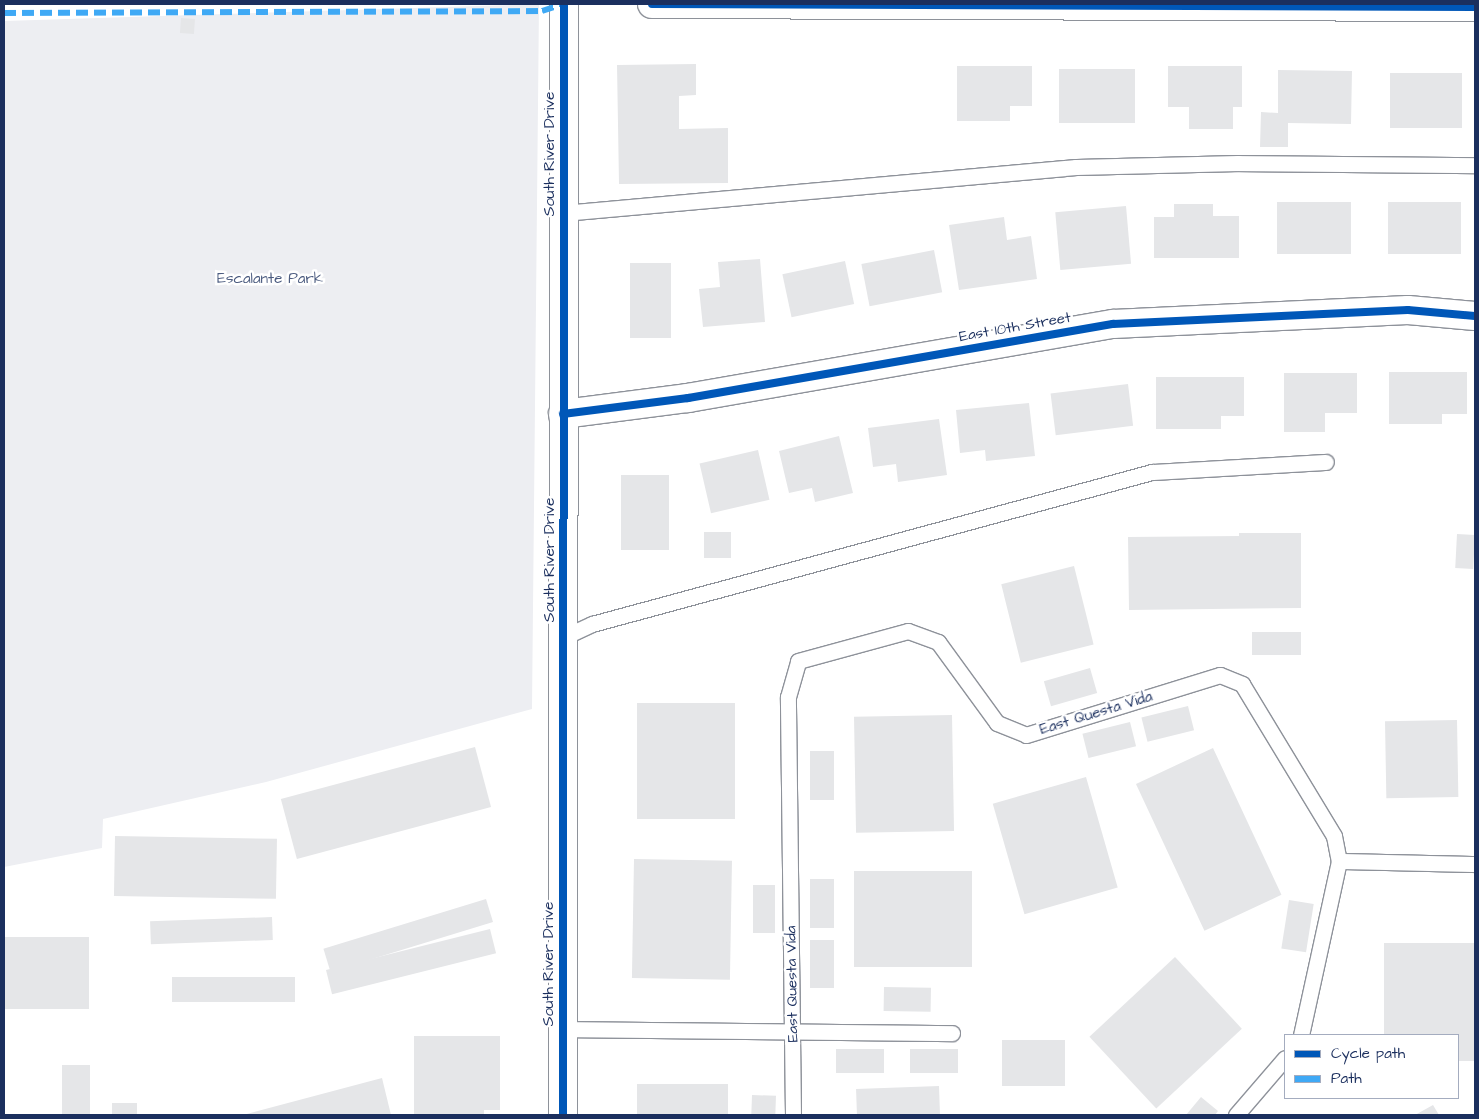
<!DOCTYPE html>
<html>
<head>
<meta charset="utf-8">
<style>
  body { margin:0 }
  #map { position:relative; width:1479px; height:1119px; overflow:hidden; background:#fff; font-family:"Architects Daughter",sans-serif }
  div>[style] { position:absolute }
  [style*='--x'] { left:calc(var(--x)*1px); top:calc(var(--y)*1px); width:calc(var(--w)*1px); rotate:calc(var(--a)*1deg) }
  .green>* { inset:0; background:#edeef2 }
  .building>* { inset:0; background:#e5e6e8; transform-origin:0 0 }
  .roads { filter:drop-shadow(1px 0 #8e929a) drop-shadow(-1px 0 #8e929a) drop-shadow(0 1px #8e929a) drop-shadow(0 -1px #8e929a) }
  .lane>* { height:15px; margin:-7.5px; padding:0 7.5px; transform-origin:7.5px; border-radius:7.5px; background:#fff }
  .street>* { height:28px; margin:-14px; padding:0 14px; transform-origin:14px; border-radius:14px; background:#fff }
  .quiet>* { height:6px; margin-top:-3px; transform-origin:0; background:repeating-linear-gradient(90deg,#3fa9f5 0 12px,transparent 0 18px) }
  .cycleway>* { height:8px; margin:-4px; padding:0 4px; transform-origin:4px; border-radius:4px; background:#0057b8 }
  span { translate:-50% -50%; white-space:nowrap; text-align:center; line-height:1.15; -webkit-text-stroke:5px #fff; paint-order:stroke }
  .street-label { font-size:15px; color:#1b2f5e }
  .park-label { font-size:15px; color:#4c5c80 }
  .frame { position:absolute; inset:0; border:5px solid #1b2f5e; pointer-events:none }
  .legend { position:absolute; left:1284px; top:1034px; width:175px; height:65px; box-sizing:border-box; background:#fff; border:1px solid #a4acbf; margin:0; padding:6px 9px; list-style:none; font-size:15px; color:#1b2f5e }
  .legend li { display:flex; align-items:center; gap:10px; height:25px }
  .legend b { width:25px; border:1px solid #a4acbf }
</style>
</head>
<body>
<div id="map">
  <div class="green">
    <div style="clip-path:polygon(539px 4px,532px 709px,266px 782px,103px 819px,102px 848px,4px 867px,4px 21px)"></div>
  </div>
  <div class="building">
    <div style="left:181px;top:18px;width:14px;height:15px;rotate:4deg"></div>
    <div style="clip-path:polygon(696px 64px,696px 95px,679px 96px,679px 129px,728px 128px,728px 183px,619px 184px,617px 65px)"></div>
    <div style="clip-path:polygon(957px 66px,1032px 66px,1032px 106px,1010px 106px,1010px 121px,957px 121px)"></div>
    <div style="clip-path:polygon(1168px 66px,1242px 66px,1242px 107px,1233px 107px,1233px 129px,1189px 129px,1189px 107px,1168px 107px)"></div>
    <div style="left:1059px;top:69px;width:76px;height:54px"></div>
    <div style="clip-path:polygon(1278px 70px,1352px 71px,1351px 124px,1288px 123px,1288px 147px,1260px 147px,1261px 112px,1278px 113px)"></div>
    <div style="left:1390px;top:73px;width:72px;height:55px"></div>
    <div style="left:1277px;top:202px;width:74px;height:52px"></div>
    <div style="left:1388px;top:202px;width:73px;height:52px"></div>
    <div style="clip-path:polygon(1174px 204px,1213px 204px,1213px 216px,1239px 216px,1239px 258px,1154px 258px,1154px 217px,1174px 217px)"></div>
    <div style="left:1126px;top:206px;width:58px;height:71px;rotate:85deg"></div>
    <div style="clip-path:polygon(1004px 217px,1007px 240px,1031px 236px,1037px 279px,959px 290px,949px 225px)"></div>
    <div style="left:934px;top:250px;width:43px;height:74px;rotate:79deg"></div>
    <div style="clip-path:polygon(760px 259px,765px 322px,703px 327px,699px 289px,720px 287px,718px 262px)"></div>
    <div style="left:845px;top:261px;width:44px;height:64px;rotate:78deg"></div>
    <div style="left:630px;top:263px;width:41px;height:75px"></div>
    <div style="clip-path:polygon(1389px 372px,1467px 372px,1467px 414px,1442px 414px,1442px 424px,1389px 424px)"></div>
    <div style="clip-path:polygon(1284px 373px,1357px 373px,1357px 413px,1325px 413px,1325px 432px,1284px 432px)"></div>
    <div style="clip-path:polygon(1156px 377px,1244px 377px,1244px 416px,1221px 416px,1221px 429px,1156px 429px)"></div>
    <div style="left:1128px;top:384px;width:42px;height:78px;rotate:83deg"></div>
    <div style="clip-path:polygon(1029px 403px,1035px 456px,986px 461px,985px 450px,960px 453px,956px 410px)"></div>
    <div style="clip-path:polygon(939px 419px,947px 475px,898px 482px,896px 464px,873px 467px,868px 428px)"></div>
    <div style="clip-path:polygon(839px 436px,853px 493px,815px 502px,812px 488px,789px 493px,779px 451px)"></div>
    <div style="left:758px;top:450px;width:51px;height:60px;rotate:77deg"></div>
    <div style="left:621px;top:475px;width:48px;height:75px"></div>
    <div style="left:704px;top:532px;width:27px;height:26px"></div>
    <div style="clip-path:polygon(1239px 533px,1301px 533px,1301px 608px,1129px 610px,1128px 537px,1239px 536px)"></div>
    <div style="left:1457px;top:534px;width:18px;height:34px;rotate:3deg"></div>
    <div style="left:1074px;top:566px;width:81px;height:75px;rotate:76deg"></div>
    <div style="left:1301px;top:632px;width:23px;height:49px;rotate:90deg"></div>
    <div style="left:1090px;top:668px;width:26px;height:48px;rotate:74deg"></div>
    <div style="left:637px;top:703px;width:98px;height:116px"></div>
    <div style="left:1188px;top:706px;width:25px;height:48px;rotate:76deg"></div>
    <div style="left:952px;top:715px;width:116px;height:98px;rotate:89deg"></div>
    <div style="left:1457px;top:720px;width:77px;height:72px;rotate:89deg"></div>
    <div style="left:1130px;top:722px;width:25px;height:49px;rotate:76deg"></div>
    <div style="left:475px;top:747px;width:62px;height:201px;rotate:75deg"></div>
    <div style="left:1213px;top:748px;width:162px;height:85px;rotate:65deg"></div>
    <div style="left:810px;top:751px;width:24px;height:49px"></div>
    <div style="left:1086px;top:777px;width:115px;height:97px;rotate:74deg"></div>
    <div style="left:115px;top:836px;width:162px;height:60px;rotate:1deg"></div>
    <div style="left:634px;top:859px;width:98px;height:119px;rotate:1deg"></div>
    <div style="left:854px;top:871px;width:118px;height:96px"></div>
    <div style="left:810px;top:879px;width:24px;height:49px"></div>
    <div style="left:753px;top:885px;width:22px;height:48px"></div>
    <div style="left:486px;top:899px;width:24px;height:170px;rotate:73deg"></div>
    <div style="left:1289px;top:900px;width:25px;height:49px;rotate:9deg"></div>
    <div style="left:272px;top:917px;width:23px;height:122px;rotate:88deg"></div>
    <div style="left:490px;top:929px;width:25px;height:169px;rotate:76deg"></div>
    <div style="left:4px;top:937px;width:85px;height:72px"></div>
    <div style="left:810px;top:940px;width:24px;height:48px"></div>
    <div style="clip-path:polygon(1384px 943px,1475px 943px,1475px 1061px,1458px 1061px,1458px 1035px,1384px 1035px)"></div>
    <div style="left:1175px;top:957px;width:98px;height:117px;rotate:47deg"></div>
    <div style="left:295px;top:977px;width:25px;height:123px;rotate:90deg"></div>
    <div style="left:884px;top:987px;width:47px;height:24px;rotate:1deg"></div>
    <div style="clip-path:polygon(414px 1036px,500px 1036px,500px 1110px,484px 1110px,484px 1115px,414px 1115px)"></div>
    <div style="left:1002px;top:1040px;width:63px;height:46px"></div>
    <div style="left:884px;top:1049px;width:24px;height:48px;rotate:90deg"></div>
    <div style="left:910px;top:1049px;width:48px;height:24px"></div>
    <div style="left:62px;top:1065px;width:28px;height:50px"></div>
    <div style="clip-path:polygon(382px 1078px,391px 1115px,243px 1115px)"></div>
    <div style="left:637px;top:1084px;width:91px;height:31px"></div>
    <div style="left:939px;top:1086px;width:29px;height:83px;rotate:88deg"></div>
    <div style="left:752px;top:1095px;width:24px;height:20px;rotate:2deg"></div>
    <div style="clip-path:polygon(1201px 1097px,1218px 1111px,1215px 1115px,1186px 1115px)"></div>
    <div style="left:112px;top:1103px;width:25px;height:12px"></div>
    <div style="clip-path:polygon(1433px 1105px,1439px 1115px,1415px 1115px)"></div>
  </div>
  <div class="roads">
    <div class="lane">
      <div style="--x:563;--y:213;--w:515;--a:-5.12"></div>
      <div style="--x:1076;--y:167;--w:162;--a:-1.4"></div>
      <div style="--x:1238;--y:163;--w:237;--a:0.5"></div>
      <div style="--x:564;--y:637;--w:31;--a:-25"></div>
      <div style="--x:592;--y:624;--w:580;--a:-15.19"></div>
      <div style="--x:1152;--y:472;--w:174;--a:-3.3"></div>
      <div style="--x:1339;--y:861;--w:136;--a:1.3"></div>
      <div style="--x:563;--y:1029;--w:389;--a:0.6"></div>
      <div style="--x:793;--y:1115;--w:418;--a:-90.7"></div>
      <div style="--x:788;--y:697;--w:37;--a:-74"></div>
      <div style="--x:798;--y:661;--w:114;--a:-15.3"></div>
      <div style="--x:908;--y:631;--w:32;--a:20"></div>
      <div style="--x:938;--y:642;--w:100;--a:53.9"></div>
      <div style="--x:997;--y:723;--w:31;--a:22"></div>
      <div style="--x:1026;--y:735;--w:203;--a:-17.2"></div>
      <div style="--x:1220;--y:675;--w:24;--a:22"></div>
      <div style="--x:1242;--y:684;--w:178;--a:58.8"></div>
      <div style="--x:1334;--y:836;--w:25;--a:79"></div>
      <div style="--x:1339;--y:861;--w:178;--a:102.3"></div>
      <div style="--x:1236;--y:1115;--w:75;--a:-49.3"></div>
    </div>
    <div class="street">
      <div style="--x:652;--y:4;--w:823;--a:0.21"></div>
      <div style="--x:563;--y:414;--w:126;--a:-7.3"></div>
      <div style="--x:688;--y:398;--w:431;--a:-9.9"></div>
      <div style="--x:1113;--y:324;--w:295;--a:-2.7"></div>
      <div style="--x:1408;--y:310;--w:67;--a:5.1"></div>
      <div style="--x:563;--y:1115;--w:1111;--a:-89.95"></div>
    </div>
  </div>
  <div class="quiet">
    <div style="--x:4;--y:13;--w:538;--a:-0.21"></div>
    <div style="--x:542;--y:11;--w:22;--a:-18"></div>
  </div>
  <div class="cycleway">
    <div style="--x:652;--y:4;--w:823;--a:0.21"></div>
    <div style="--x:563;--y:414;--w:126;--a:-7.3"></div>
    <div style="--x:688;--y:398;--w:431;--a:-9.9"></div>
    <div style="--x:1113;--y:324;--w:295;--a:-2.7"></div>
    <div style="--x:1408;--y:310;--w:67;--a:5.1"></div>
    <div style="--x:563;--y:1115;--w:1111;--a:-89.95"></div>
  </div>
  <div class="street-label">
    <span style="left:550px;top:154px;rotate:-90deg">South River Drive</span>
    <span style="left:1015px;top:327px;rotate:-10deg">East 10th Street</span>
    <span style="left:550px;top:560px;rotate:-90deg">South River Drive</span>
    <span style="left:1096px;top:713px;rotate:-17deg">East Questa Vida</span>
    <span style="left:549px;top:964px;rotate:-90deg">South River Drive</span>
    <span style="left:792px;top:984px;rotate:-91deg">East Questa Vida</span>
  </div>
  <div class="park-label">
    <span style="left:270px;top:279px">Escalante Park</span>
  </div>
  <div class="frame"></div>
  <ul class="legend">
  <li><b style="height:6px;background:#0057b8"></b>Cycle path</li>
  <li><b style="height:6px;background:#3fa9f5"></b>Path</li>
  </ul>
</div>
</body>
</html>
